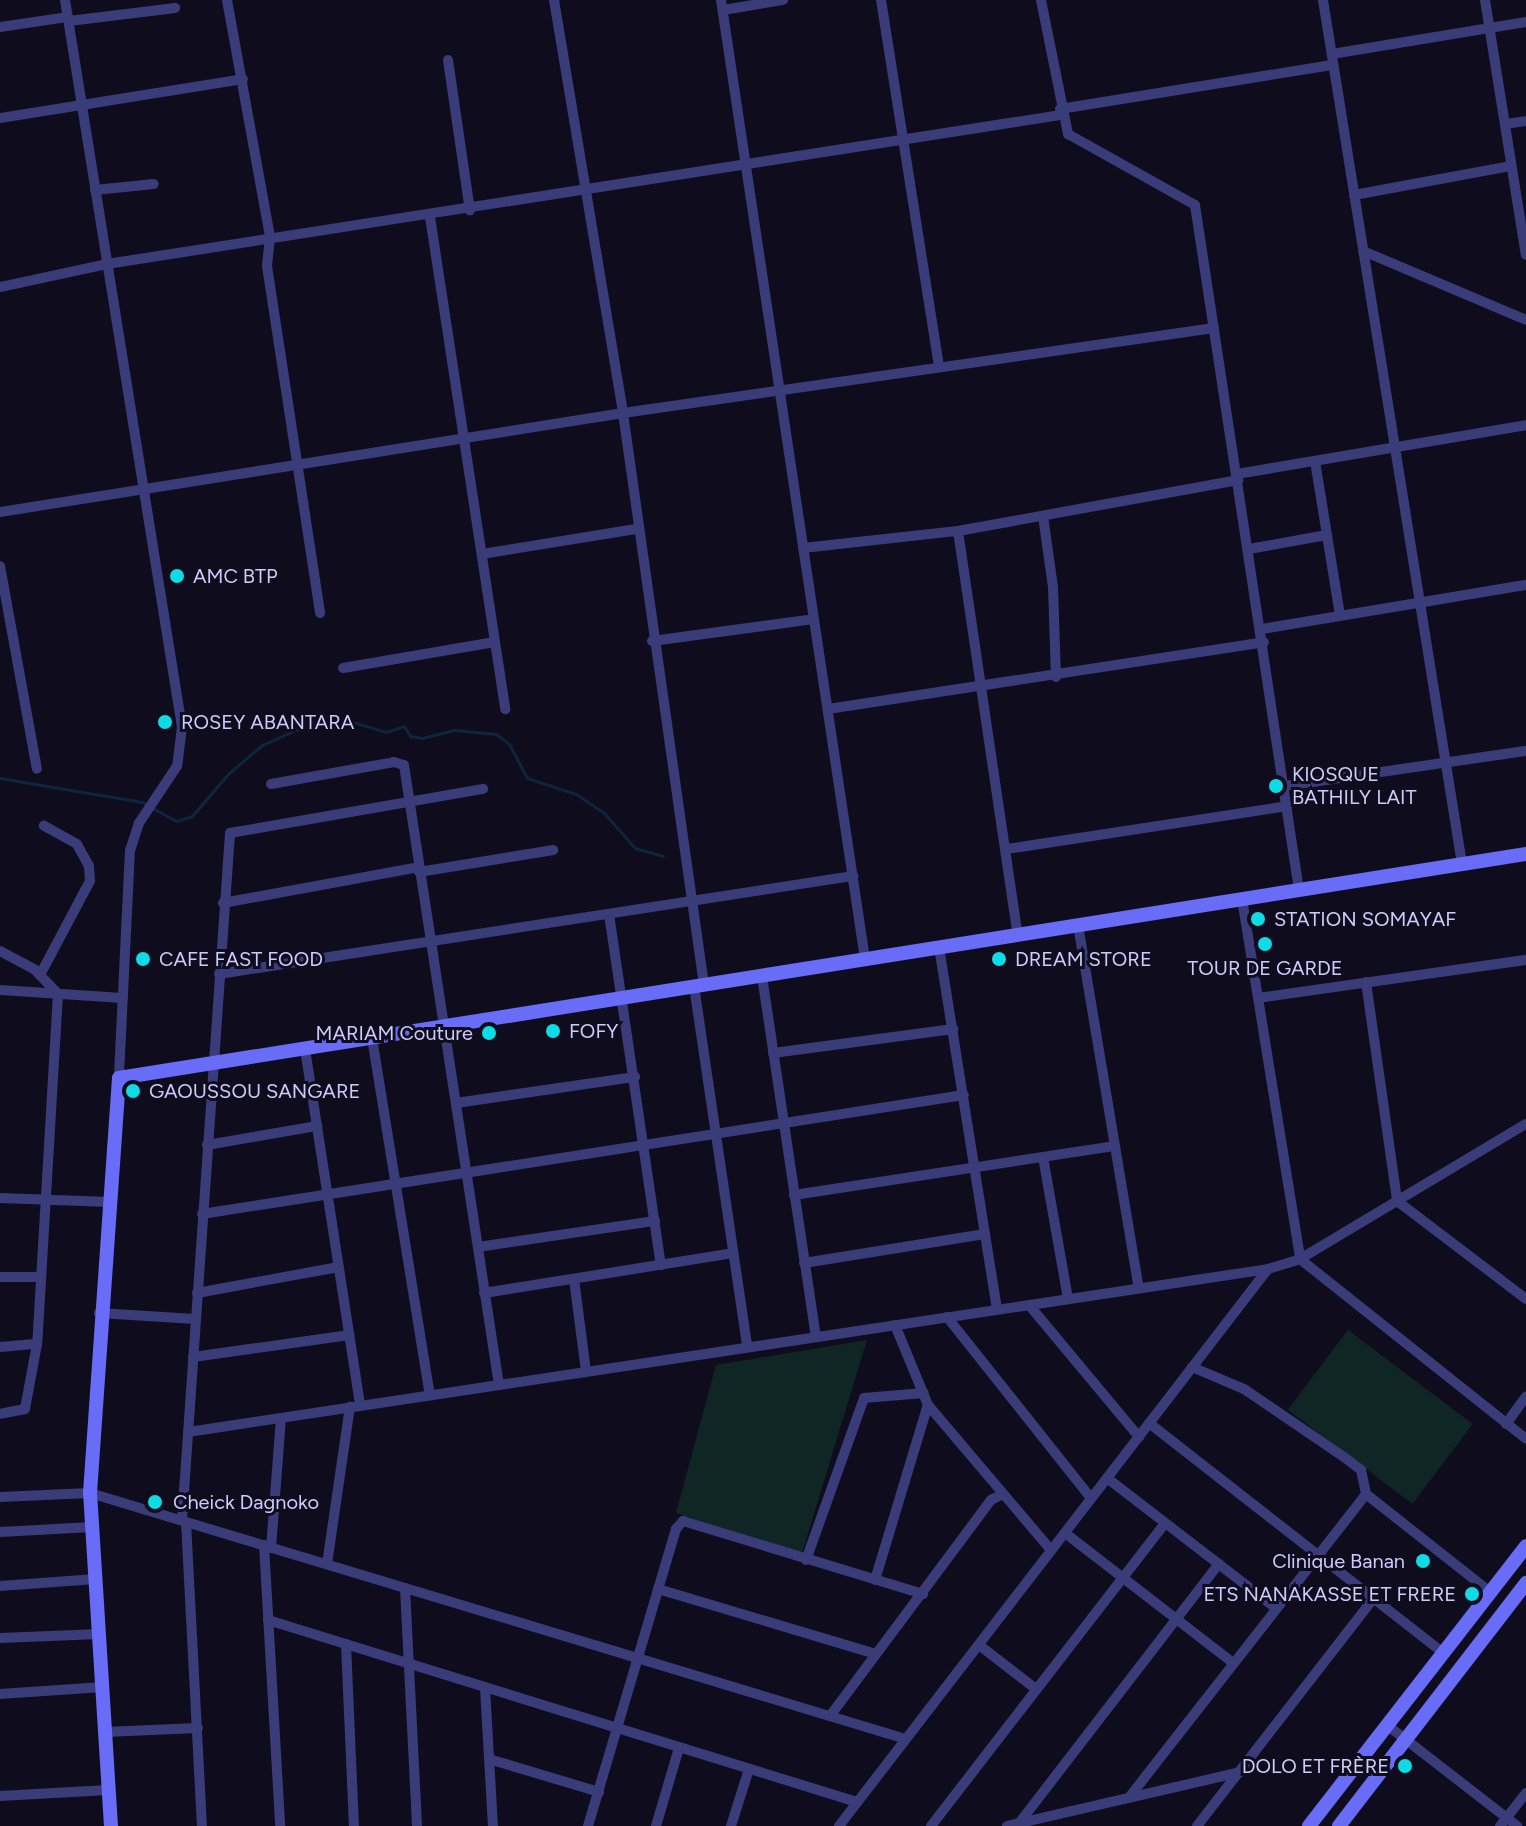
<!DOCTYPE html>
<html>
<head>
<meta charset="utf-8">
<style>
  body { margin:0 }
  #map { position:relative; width:1526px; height:1826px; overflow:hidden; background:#0f0d1d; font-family:Figtree,sans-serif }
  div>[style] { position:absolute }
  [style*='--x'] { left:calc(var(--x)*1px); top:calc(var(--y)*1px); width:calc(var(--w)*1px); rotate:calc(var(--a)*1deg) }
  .green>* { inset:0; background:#102624; transform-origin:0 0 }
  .stream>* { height:3px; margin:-1.5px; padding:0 1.5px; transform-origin:1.5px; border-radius:1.5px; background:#0e243f }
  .street>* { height:10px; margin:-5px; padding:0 5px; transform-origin:5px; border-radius:5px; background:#3a3b79 }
  .secondary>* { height:14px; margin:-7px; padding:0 7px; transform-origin:7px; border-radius:7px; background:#686cf7 }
  .dots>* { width:22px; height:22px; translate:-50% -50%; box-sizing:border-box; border:4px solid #0f0d1d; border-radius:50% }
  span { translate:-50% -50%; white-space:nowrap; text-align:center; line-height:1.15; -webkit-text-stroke:6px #0f0d1d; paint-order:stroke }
  .poi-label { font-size:20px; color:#cecbfc }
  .left { translate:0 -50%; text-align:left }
  .right { translate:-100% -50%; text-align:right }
</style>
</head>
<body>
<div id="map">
  <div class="green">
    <div style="left:1348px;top:1330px;width:156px;height:100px;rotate:37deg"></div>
    <div style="clip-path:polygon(867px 1340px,802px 1553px,676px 1513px,716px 1365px)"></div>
  </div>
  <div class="stream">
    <div style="--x:0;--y:778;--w:144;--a:9.6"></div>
    <div style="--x:142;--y:802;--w:39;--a:29"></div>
    <div style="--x:176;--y:821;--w:17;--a:-17"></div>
    <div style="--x:192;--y:816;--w:55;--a:-49.4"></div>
    <div style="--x:228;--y:774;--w:45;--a:-40.5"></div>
    <div style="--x:262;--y:745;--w:74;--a:-23.8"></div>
    <div style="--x:330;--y:715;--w:59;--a:16.9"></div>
    <div style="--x:386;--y:732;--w:19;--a:-18"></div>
    <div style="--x:404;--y:726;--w:12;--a:59"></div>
    <div style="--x:410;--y:736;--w:12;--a:9"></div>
    <div style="--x:422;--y:738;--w:34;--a:-14"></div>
    <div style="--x:455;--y:730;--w:41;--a:5.6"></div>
    <div style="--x:496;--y:734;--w:16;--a:38"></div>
    <div style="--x:509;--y:744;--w:38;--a:62"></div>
    <div style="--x:527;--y:778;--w:52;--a:18.1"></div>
    <div style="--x:576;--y:794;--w:34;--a:34"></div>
    <div style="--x:604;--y:813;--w:47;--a:48.5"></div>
    <div style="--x:635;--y:848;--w:29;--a:16"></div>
  </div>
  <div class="street">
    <div style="--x:65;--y:0;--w:736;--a:80.86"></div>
    <div style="--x:182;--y:727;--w:39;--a:97"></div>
    <div style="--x:177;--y:766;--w:69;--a:123.7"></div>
    <div style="--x:139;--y:823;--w:28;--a:108"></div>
    <div style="--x:130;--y:850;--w:228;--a:92.8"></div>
    <div style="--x:227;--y:0;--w:241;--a:79.7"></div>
    <div style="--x:270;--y:237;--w:29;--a:96"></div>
    <div style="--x:267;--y:266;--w:351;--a:81.3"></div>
    <div style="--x:554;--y:0;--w:419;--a:80.5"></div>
    <div style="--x:623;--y:413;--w:578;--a:81.94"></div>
    <div style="--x:721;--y:0;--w:970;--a:81.46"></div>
    <div style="--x:881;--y:0;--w:371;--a:81"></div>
    <div style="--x:1041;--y:0;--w:137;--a:78.6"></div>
    <div style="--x:1068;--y:134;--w:145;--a:29.2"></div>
    <div style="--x:1195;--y:205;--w:693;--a:81.37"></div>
    <div style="--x:1323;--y:0;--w:875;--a:80.86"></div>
    <div style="--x:1485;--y:0;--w:258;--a:80.9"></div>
    <div style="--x:723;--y:10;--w:61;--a:-9.5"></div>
    <div style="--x:69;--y:21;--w:107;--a:-7"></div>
    <div style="--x:0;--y:27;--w:69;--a:-8.4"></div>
    <div style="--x:1332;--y:54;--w:197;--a:-9.4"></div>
    <div style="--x:448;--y:60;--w:152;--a:81.7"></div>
    <div style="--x:1060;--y:109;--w:277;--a:-9.2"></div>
    <div style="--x:0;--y:118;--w:246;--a:-9.1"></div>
    <div style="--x:1505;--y:124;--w:21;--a:-8"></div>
    <div style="--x:95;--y:190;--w:59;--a:-5.8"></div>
    <div style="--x:1354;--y:195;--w:160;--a:-10.5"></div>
    <div style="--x:430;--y:217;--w:498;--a:81.3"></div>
    <div style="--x:1363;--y:251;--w:177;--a:22.9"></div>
    <div style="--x:0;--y:287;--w:109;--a:-12.1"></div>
    <div style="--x:107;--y:264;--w:966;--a:-8.88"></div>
    <div style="--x:1315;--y:461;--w:157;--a:80.8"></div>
    <div style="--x:1237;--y:474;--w:293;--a:-9.6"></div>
    <div style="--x:0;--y:512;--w:631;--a:-9.03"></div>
    <div style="--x:623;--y:413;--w:597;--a:-8.18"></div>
    <div style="--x:1043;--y:516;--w:72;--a:82"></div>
    <div style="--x:1053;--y:587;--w:90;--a:88.1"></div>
    <div style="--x:958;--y:531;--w:408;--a:81.6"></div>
    <div style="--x:803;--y:548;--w:156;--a:-6.3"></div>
    <div style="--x:958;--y:531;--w:285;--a:-10.3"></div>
    <div style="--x:1249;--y:549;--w:79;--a:-10.2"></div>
    <div style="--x:482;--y:554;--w:156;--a:-9.2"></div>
    <div style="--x:0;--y:566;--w:206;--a:79.7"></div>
    <div style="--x:1262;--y:629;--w:268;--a:-9.5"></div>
    <div style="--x:652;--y:641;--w:163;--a:-7.7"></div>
    <div style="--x:343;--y:668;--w:154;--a:-9.7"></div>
    <div style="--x:828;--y:709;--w:441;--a:-8.7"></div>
    <div style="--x:271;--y:784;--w:125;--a:-10.1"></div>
    <div style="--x:394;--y:762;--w:10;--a:17"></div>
    <div style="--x:404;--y:765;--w:627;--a:81.29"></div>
    <div style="--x:1285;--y:786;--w:244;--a:-8.3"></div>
    <div style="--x:1007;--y:849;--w:284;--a:-8.7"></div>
    <div style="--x:419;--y:872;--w:136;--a:-9.3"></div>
    <div style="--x:1242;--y:899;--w:365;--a:80.8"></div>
    <div style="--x:1300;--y:1259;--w:289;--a:38.5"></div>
    <div style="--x:223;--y:903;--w:199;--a:-10.4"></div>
    <div style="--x:609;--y:914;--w:355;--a:81.6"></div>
    <div style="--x:1078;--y:925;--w:368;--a:80.5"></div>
    <div style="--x:939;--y:947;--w:367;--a:80.9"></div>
    <div style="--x:0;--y:951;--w:40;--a:28"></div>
    <div style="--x:35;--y:970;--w:33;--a:46"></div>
    <div style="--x:58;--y:994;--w:351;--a:93.4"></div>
    <div style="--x:37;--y:1344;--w:66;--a:100.5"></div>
    <div style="--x:25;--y:1409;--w:25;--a:169"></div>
    <div style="--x:219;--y:974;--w:642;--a:-8.79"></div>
    <div style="--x:40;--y:975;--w:106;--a:-62"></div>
    <div style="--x:90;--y:881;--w:15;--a:-94"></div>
    <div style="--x:89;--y:866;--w:25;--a:-119"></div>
    <div style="--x:77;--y:844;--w:38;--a:-151"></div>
    <div style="--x:762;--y:976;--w:365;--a:81.5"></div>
    <div style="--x:1366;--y:982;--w:221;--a:81.9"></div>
    <div style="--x:1397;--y:1201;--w:162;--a:37.2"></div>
    <div style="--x:694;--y:986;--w:365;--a:81.6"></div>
    <div style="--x:0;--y:990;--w:123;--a:3.7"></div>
    <div style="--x:1258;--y:998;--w:271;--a:-8.1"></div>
    <div style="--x:372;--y:1038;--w:362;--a:80.8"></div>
    <div style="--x:305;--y:1049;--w:361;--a:81.2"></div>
    <div style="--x:773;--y:1053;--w:182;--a:-7.6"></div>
    <div style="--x:456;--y:1103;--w:181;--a:-8.3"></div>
    <div style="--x:207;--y:1145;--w:112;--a:-9.8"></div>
    <div style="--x:1043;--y:1157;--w:144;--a:80"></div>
    <div style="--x:794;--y:1195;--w:325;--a:-8.7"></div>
    <div style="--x:0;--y:1198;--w:110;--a:2.1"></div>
    <div style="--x:202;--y:1214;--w:771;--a:-8.88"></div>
    <div style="--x:478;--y:1247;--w:179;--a:-8.4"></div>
    <div style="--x:804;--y:1263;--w:183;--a:-9.1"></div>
    <div style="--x:0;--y:1277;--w:41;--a:0"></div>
    <div style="--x:574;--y:1279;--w:94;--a:82.6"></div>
    <div style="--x:197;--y:1293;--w:144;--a:-10.4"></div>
    <div style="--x:484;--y:1293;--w:252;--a:-9.1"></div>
    <div style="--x:1029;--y:1305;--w:172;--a:50.2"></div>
    <div style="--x:99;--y:1313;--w:96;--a:3.6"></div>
    <div style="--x:947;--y:1317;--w:231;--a:51.5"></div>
    <div style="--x:895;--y:1325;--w:87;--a:67.6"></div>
    <div style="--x:928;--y:1405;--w:190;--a:49.7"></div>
    <div style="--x:0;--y:1347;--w:37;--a:-5"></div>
    <div style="--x:193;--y:1357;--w:158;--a:-8"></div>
    <div style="--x:1192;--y:1367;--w:56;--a:22.9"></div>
    <div style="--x:1244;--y:1389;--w:121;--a:34.2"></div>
    <div style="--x:1344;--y:1457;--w:21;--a:37"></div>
    <div style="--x:1361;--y:1470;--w:25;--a:78"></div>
    <div style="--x:1149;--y:1423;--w:373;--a:38"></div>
    <div style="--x:1506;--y:1424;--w:34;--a:-54"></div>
    <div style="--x:188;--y:1432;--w:1092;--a:-8.58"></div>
    <div style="--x:1268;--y:1269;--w:34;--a:-17"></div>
    <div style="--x:1300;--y:1259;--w:263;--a:-30.9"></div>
    <div style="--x:1107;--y:1478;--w:213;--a:37.6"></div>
    <div style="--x:0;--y:1497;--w:90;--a:-2.5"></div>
    <div style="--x:90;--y:1493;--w:852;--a:16.78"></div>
    <div style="--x:182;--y:1520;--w:689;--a:-86"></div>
    <div style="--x:230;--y:833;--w:257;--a:-9.9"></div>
    <div style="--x:186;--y:1522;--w:304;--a:87"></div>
    <div style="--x:0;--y:1532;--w:92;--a:-3.1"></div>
    <div style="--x:1065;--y:1533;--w:212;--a:37.7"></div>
    <div style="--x:264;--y:1545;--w:281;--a:86.7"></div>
    <div style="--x:271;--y:1548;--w:130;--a:-85.6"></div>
    <div style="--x:806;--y:1560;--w:172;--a:-70.3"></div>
    <div style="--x:864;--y:1398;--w:60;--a:-4.8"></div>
    <div style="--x:327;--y:1564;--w:159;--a:-81.7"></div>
    <div style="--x:875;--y:1580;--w:183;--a:-73.2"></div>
    <div style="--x:0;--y:1586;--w:96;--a:-4.2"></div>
    <div style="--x:405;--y:1588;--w:238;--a:87.1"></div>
    <div style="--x:658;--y:1589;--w:227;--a:16.6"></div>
    <div style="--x:268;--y:1620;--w:616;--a:17.17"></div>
    <div style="--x:0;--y:1638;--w:100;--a:-2.3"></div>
    <div style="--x:346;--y:1644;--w:182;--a:87.5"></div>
    <div style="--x:979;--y:1645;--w:72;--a:37.7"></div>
    <div style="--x:485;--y:1688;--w:138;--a:86.7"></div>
    <div style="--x:0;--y:1694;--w:103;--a:-3.9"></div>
    <div style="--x:830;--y:1716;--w:269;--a:-53.3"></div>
    <div style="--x:991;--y:1500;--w:13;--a:-27"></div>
    <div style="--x:1387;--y:1725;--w:165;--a:37.8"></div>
    <div style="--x:105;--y:1732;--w:93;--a:-2.5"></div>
    <div style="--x:489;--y:1759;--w:115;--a:16.7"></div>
    <div style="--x:1131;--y:1795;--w:382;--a:-52"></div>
    <div style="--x:1366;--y:1494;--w:158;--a:38.3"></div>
    <div style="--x:0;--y:1796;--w:108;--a:-3.2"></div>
    <div style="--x:1020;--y:1822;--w:326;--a:-52.4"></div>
    <div style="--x:588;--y:1826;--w:310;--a:-73.5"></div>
    <div style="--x:676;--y:1529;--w:11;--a:-49"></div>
    <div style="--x:683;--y:1521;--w:251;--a:16.9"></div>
    <div style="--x:656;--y:1826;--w:81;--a:-73.6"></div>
    <div style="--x:731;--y:1826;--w:60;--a:-72.5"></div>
    <div style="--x:839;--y:1826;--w:703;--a:-52.4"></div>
    <div style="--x:931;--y:1826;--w:383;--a:-52.3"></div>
    <div style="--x:1007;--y:1826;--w:239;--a:-13"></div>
    <div style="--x:1197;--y:1826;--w:287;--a:-52.2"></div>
    <div style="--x:1500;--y:1826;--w:42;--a:-51.8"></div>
  </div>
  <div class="secondary">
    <div style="--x:111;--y:1826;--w:334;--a:-93.6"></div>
    <div style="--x:90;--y:1493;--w:416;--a:-86"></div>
    <div style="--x:119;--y:1078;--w:1425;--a:-9.05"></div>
    <div style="--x:1309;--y:1826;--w:354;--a:-52.2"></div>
    <div style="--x:1339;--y:1826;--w:307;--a:-52.4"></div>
  </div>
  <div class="dots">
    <div style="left:177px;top:576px;background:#0ddce7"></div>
    <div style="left:165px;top:722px;background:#0ddce7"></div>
    <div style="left:1276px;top:786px;background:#0ddce7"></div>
    <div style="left:1258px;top:919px;background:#0ddce7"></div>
    <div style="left:1265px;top:944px;background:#0ddce7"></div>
    <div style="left:143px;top:959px;background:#0ddce7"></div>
    <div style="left:999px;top:959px;background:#0ddce7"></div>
    <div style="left:553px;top:1031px;background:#0ddce7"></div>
    <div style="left:489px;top:1033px;background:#0ddce7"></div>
    <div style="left:133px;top:1091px;background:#0ddce7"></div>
    <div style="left:155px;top:1502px;background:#0ddce7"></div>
    <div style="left:1423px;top:1561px;background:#0ddce7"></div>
    <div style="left:1472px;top:1594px;background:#0ddce7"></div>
    <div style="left:1405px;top:1766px;background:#0ddce7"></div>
  </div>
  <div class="poi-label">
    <span class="left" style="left:193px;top:576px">AMC BTP</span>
    <span class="left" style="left:181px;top:722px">ROSEY ABANTARA</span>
    <span class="left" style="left:1292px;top:786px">KIOSQUE<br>BATHILY LAIT</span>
    <span class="left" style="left:1274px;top:919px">STATION SOMAYAF</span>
    <span class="left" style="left:159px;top:959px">CAFE FAST FOOD</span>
    <span class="left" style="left:1015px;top:959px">DREAM STORE</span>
    <span style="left:1265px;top:968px">TOUR DE GARDE</span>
    <span class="left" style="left:569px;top:1031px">FOFY</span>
    <span class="right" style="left:473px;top:1033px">MARIAM Couture</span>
    <span class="left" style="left:149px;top:1091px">GAOUSSOU SANGARE</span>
    <span class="left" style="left:173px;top:1502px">Cheick Dagnoko</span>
    <span class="right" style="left:1405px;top:1561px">Clinique Banan</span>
    <span class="right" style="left:1456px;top:1594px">ETS NANAKASSE ET FRERE</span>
    <span class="right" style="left:1389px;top:1766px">DOLO ET FRÈRE</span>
  </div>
</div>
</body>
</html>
